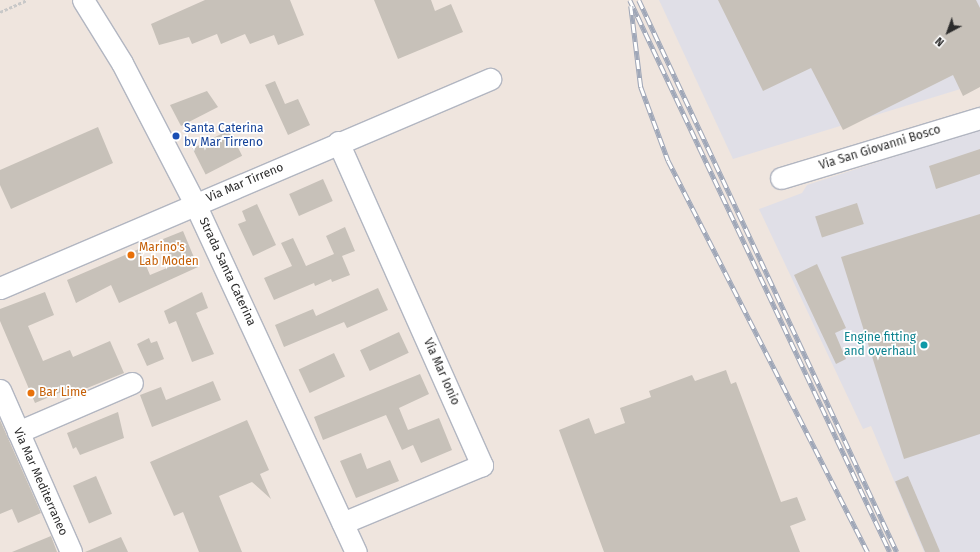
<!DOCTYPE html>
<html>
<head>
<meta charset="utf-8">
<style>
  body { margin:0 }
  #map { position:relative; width:980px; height:552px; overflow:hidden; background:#efe5de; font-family:"Fira Sans",sans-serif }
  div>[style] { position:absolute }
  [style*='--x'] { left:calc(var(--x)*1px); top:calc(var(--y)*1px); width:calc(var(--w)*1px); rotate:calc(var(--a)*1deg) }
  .industrial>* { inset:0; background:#e0dfe7 }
  .building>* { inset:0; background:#c7c1b9; transform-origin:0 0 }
  .path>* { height:2.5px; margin-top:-1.25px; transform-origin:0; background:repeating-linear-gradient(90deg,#c8c8c8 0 3px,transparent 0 5px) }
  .roads { filter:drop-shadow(1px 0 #b2b6c1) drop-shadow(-1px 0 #b2b6c1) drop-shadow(0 1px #b2b6c1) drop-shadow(0 -1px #b2b6c1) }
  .minor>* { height:21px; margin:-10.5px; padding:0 10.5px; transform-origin:10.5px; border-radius:10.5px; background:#fff }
  .rail>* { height:4.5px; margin-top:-2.25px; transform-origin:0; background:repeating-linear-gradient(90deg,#fff 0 9px,#9fa7b8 0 18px); box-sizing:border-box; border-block:1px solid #9fa7b8 }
  .dots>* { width:11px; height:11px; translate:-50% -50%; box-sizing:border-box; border:2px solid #fff; border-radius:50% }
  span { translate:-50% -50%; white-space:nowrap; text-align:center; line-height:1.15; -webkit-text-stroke:3.5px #fff; paint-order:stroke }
  .transit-label { font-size:12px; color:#164399 }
  .left { translate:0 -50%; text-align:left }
  .street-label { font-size:12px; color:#2c2c2c }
  .food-label { font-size:12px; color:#c56008 }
  .culture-label { font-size:12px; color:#0d838f }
  .right { translate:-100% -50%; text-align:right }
  .north { position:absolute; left:928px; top:12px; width:40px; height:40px; -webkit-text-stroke:3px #fff; paint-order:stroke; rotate:221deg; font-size:11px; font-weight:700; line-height:16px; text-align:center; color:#2c2c2c }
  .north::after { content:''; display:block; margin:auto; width:14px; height:18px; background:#2c2c2c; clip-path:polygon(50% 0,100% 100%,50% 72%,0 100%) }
</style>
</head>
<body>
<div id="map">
  <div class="industrial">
    <div style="clip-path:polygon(659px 0,980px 0,980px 83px,733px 159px)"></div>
    <div style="clip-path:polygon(980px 129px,980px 552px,924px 552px,871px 426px,863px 429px,759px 209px,802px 193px,807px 185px)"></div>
  </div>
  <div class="building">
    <div style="clip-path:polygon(205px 0,290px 0,304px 35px,278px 45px,274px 35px,250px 44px,245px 34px,221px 44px,217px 34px,192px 44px,189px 37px,159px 45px,151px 24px)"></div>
    <div style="clip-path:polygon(374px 0,431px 0,435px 11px,451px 4px,463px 32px,398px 59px)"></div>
    <div style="clip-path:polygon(718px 0,976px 0,980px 8px,980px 87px,963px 96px,953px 75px,843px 130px,811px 68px,763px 91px)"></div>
    <div style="clip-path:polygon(275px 81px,285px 104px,298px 99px,310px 125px,288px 135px,265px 85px)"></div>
    <div style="clip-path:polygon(207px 91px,218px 107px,181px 126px,170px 105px)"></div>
    <div style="clip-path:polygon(98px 127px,113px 163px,11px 209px,0 185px,0 170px)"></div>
    <div style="left:229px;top:130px;width:29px;height:41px;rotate:63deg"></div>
    <div style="clip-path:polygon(980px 149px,980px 174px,936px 189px,929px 166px)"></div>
    <div style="left:323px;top:179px;width:24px;height:37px;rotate:66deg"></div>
    <div style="left:857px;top:203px;width:22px;height:44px;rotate:72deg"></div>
    <div style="clip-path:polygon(257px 204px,276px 245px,253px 256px,238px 224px,246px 221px,242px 211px)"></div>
    <div style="clip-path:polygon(980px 214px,980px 434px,904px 459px,841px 257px)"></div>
    <div style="clip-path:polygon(345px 227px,355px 251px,342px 256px,350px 275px,332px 282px,331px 279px,315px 286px,314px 283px,274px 300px,264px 278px,292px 266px,281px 243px,293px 238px,306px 266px,334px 254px,326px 236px)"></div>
    <div style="clip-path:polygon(183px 231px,198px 267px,119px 303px,111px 285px,76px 303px,67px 280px,139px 249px,150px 275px,174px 265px,163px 239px)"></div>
    <div style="clip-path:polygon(817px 264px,846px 328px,835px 333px,846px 359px,836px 364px,794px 275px)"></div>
    <div style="clip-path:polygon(378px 288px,388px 310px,347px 328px,344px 322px,284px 347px,275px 325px,313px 309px,316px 316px)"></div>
    <div style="clip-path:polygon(45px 292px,54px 315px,28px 326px,43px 361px,70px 350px,73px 357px,110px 341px,124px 373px,75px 393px,73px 387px,35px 403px,0 321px,0 309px)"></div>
    <div style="clip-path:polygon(202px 292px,208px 308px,196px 313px,214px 354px,192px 362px,176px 321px,169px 324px,164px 311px)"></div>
    <div style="left:399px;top:332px;width:23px;height:43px;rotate:65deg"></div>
    <div style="clip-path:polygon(149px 338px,151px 343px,157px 341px,164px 359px,147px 366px,137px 344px)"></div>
    <div style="left:334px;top:353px;width:26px;height:39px;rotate:65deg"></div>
    <div style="clip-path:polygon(726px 370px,731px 384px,736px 382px,781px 502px,797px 497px,806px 520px,790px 526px,800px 552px,604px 552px,559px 430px,589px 418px,595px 434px,625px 423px,620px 408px,651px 397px,649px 391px,692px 375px,695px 381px)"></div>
    <div style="clip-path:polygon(420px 374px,429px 394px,399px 408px,408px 430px,439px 418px,452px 450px,421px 463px,413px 445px,402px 450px,386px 415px,323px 440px,314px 417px)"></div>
    <div style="clip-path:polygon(213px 381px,221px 400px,152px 427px,140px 395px,161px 387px,166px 400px)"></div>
    <div style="clip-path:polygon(118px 412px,124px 438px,80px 455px,76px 447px,73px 449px,67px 433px)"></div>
    <div style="clip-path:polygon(0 420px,41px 513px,18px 523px,12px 509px,0 514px)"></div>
    <div style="clip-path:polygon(247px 420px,269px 470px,260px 474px,271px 499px,252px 482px,219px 496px,242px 552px,199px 552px,183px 512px,174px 516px,150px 462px)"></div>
    <div style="clip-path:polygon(361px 453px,367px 469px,390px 460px,399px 481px,356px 498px,340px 461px)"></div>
    <div style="left:96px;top:476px;width:41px;height:25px;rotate:67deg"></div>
    <div style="left:908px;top:476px;width:82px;height:14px;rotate:67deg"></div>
    <div style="clip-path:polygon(51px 536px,57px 552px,12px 552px)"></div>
    <div style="clip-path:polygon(121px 537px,128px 552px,85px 552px)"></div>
  </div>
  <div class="path">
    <div style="--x:0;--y:12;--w:30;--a:-24"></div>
  </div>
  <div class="roads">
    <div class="minor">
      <div style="--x:83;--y:0;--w:74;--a:58.2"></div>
      <div style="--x:122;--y:63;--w:159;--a:62.6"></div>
      <div style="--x:195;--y:204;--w:383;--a:65.2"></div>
      <div style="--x:338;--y:142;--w:354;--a:66"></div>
      <div style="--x:482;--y:465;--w:151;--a:157.4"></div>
      <div style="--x:781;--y:178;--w:208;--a:-16.8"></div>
      <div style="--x:0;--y:288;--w:533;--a:-23.1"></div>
      <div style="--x:0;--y:390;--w:177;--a:66.3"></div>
      <div style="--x:18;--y:432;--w:124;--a:-23.3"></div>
    </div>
  </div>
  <div class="rail">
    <div style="--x:630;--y:0;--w:610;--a:64.78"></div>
    <div style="--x:639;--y:0;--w:609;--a:64.95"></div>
    <div style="--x:631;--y:6;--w:82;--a:83"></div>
    <div style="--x:641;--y:87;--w:78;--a:69.7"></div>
    <div style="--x:668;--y:160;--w:440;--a:63"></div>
  </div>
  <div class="dots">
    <div style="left:176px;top:136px;background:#1a4fb4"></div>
    <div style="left:131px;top:255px;background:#e8710a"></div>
    <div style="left:924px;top:345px;background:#0f9aa8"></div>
    <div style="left:31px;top:393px;background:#e8710a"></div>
  </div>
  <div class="transit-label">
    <span class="left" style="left:184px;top:136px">Santa Caterina<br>bv Mar Tirreno</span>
  </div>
  <div class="street-label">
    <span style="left:880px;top:148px;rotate:-17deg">Via San Giovanni Bosco</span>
    <span style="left:245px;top:183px;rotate:-23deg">Via Mar Tirreno</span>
    <span style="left:227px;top:272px;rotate:65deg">Strada Santa Caterina</span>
    <span style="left:441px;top:372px;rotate:66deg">Via Mar Ionio</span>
    <span style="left:40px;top:482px;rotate:66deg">Via Mar Mediterraneo</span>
  </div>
  <div class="food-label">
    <span class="left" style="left:139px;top:255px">Marino's<br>Lab Moden</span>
    <span class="left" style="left:39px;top:393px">Bar Lime</span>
  </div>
  <div class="culture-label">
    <span class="right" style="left:916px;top:345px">Engine fitting<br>and overhaul</span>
  </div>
  <div class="north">N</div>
</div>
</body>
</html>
